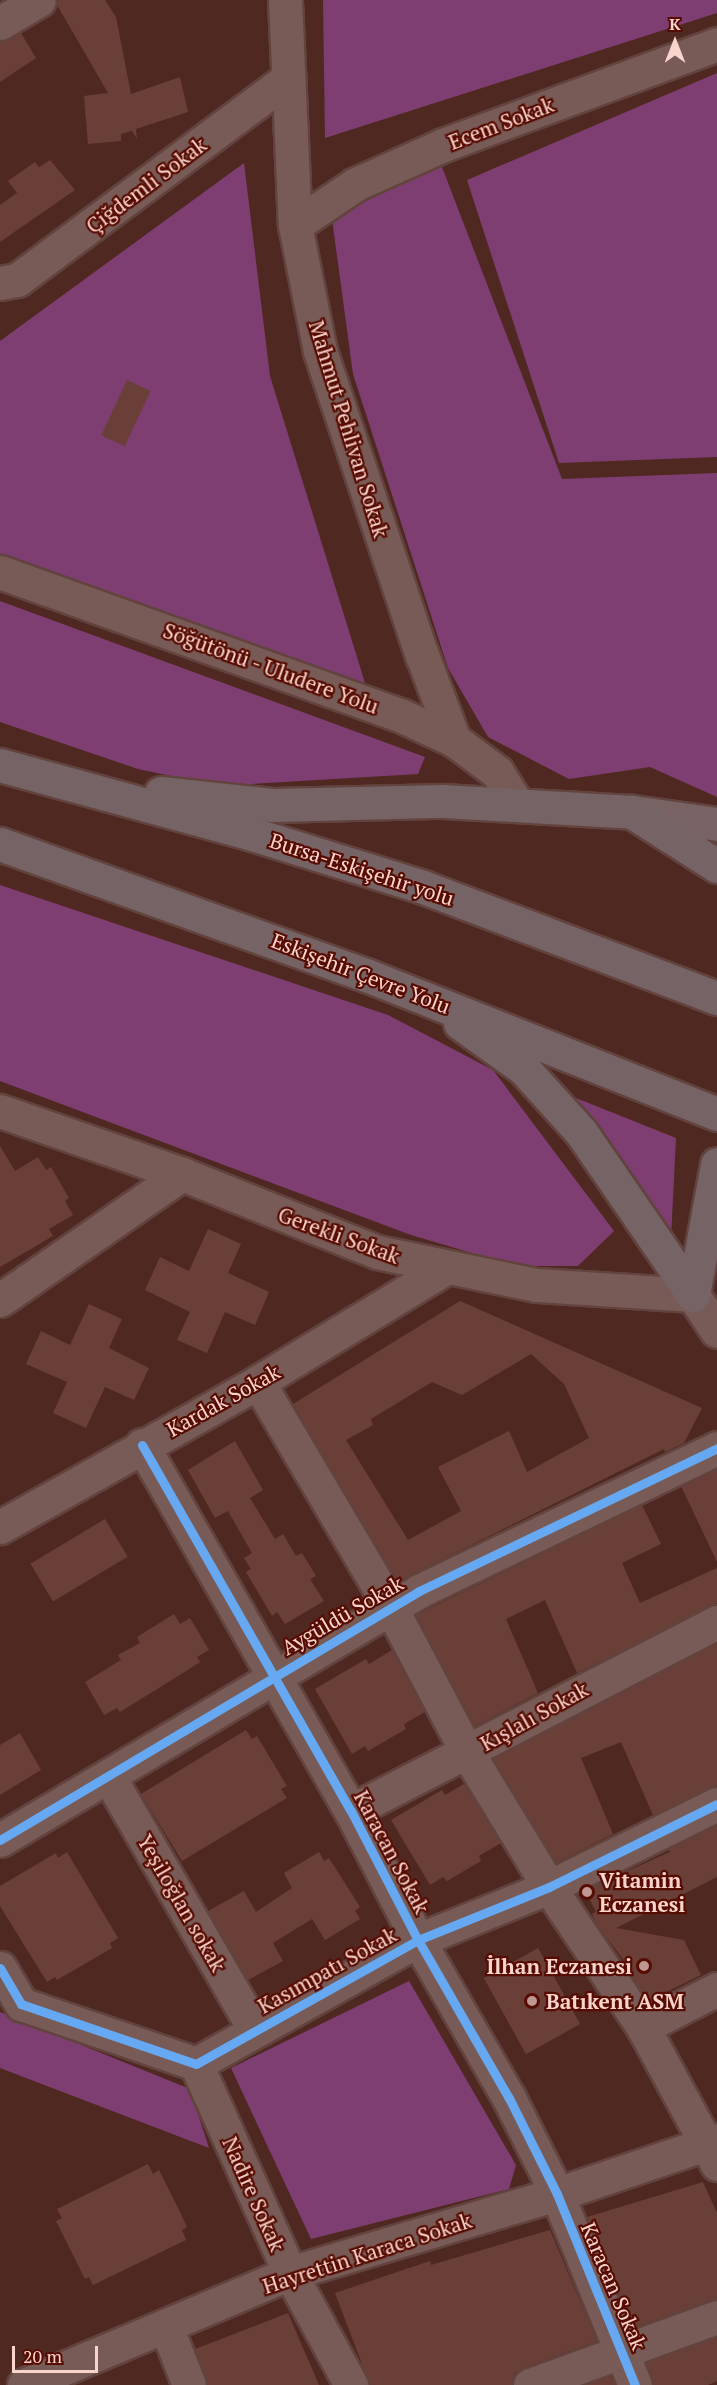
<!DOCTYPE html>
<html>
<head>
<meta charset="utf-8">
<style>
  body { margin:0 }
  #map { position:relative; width:717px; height:2385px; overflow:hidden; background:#502822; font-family:"PT Serif",serif }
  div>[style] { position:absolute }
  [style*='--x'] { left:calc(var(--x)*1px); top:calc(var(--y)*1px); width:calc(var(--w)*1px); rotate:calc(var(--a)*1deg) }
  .green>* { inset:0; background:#7f3e72 }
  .building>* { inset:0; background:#6a3f38; transform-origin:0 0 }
  .roads { filter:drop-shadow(2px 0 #62433e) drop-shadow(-2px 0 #62433e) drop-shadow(0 2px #62433e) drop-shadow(0 -2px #62433e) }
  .minor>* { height:33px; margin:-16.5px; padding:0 16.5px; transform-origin:16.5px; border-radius:16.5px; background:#785b56 }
  .tertiary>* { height:33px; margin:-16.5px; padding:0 16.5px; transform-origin:16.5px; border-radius:16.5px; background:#785b56 }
  .primary>* { height:33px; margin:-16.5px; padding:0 16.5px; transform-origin:16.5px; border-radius:16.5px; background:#786263 }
  .trunk>* { height:33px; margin:-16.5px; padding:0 16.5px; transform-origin:16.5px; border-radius:16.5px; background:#766366 }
  .cycleway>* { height:9px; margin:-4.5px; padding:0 4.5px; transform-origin:4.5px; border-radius:4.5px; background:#66a8f1 }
  .dots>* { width:16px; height:16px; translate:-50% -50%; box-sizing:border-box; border:3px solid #570c03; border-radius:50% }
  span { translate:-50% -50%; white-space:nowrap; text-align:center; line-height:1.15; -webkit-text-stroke:4.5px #570c03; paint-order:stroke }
  .street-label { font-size:21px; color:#f9d4cc }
  .poi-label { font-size:21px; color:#f9d4cc; font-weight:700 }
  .left { translate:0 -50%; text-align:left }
  .right { translate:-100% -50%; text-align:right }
  .north { position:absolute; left:645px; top:12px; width:60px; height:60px; -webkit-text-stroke:4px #570c03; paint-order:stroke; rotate:0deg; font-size:16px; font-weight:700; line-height:24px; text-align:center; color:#f9d4cc }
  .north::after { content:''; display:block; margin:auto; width:21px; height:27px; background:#f9d4cc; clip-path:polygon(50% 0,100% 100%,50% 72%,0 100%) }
  .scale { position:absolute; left:12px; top:2346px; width:86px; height:27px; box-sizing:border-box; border:3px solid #f9d4cc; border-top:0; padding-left:8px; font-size:18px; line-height:21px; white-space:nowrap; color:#f9d4cc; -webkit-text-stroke:4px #570c03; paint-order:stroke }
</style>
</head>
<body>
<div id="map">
  <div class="green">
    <div style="clip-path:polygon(323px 0,717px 0,717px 13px,325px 138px)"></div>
    <div style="clip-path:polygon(717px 73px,717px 457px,559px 463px,467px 180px)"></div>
    <div style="clip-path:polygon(440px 162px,562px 479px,717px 473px,717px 797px,650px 767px,569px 779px,488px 737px,448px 668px,353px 374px,332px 219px)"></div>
    <div style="clip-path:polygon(244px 163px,270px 376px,365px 683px,0 557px,0 341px)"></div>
    <div style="clip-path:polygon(0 601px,425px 757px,418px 774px,218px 786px,138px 769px,0 722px)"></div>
    <div style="clip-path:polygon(0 885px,388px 1015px,493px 1070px,614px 1231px,578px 1266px,516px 1266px,411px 1235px,0 1081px)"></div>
    <div style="clip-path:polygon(561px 1092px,676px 1138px,671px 1238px)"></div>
    <div style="clip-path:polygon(409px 1981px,516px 2165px,509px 2189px,311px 2239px,231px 2068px)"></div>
    <div style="clip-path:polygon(0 2012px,190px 2089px,209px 2148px,0 2068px)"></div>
  </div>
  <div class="building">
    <div style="clip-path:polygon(58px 0,105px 0,116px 17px,131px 94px,180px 77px,188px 112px,136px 129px,137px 139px,132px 131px,121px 134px,121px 141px,88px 144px,84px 96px,108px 93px,57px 5px)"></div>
    <div style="clip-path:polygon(21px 33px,36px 58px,0 82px,0 42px)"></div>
    <div style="clip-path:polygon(50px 160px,75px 190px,0 242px,0 205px,17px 193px,8px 181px,35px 162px,39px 167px)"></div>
    <div style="left:127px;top:380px;width:26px;height:61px;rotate:25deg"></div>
    <div style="clip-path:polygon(0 1146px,15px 1171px,38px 1157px,46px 1170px,51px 1167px,69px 1198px,65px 1201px,73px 1215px,49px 1229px,53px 1236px,0 1267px)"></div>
    <div style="clip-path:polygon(208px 1229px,241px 1244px,228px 1273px,269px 1292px,255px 1325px,225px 1312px,207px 1353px,177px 1340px,190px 1312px,145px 1290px,160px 1257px,189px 1271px)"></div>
    <div style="clip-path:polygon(evenodd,460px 1301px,702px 1408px,684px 1443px,665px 1452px,664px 1449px,397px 1582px,293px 1404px,460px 1301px,531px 1354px,564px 1384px,589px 1438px,527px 1472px,509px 1431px,438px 1467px,461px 1511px,408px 1540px,346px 1440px,373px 1425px,371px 1419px,432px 1382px,462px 1395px,531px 1354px)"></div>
    <div style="clip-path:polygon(89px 1304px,122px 1319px,109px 1348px,149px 1368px,134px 1400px,105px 1387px,86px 1428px,53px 1413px,67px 1382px,26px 1364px,41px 1331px,70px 1345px)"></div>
    <div style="clip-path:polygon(235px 1441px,263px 1490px,250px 1498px,275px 1539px,283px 1534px,296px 1556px,302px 1553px,316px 1576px,310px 1579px,324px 1601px,285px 1624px,277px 1612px,272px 1616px,246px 1572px,251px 1569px,244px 1558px,252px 1553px,228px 1511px,215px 1518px,188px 1470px)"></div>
    <div style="clip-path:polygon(717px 1469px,717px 1562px,681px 1486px)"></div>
    <div style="clip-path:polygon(642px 1505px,661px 1544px,622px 1563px,640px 1603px,717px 1568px,717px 1603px,577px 1673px,545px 1600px,506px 1619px,538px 1693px,475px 1726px,416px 1615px)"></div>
    <div style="left:105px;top:1519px;width:44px;height:87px;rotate:59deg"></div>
    <div style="clip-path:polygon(174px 1614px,180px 1624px,190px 1618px,209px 1650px,197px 1657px,200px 1662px,175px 1678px,120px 1712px,117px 1708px,104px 1715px,85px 1682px,121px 1660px,118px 1655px,140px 1643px,137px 1637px)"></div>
    <div style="clip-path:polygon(717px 1643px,717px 1785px,653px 1815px,621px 1742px,581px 1758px,613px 1834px,556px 1863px,493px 1759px)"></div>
    <div style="clip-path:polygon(392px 1650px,425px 1712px,404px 1724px,406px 1729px,368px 1751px,365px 1746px,352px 1754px,315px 1689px,366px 1659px,369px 1664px)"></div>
    <div style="clip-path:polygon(246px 1730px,252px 1739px,257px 1736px,287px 1786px,281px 1789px,287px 1798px,182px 1861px,141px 1794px)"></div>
    <div style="clip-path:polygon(20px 1733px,41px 1770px,0 1795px,0 1745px)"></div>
    <div style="clip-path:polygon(464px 1784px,501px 1843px,479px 1856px,481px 1861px,447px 1881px,443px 1877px,430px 1885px,391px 1820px,442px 1790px,445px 1795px)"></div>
    <div style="clip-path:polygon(717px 1825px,717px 1877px,616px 1928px,684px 1940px,701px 1975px,648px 2001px,623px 1964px,626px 1963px,597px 1925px,592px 1914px,596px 1912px,585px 1890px,670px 1852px,669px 1849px)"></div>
    <div style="clip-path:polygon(67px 1852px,118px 1938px,110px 1943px,112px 1948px,57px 1980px,55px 1977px,47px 1982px,0 1906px,0 1886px,56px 1853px,58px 1858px)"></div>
    <div style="clip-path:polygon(319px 1852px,324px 1861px,329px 1858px,360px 1907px,355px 1911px,360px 1919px,325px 1940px,312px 1919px,273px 1943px,283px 1961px,248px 1980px,208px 1911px,244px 1891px,256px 1912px,292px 1888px,284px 1873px)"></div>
    <div style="left:538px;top:1948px;width:87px;height:62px;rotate:61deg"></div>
    <div style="clip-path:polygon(148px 2164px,153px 2174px,159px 2170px,180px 2212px,187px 2227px,182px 2230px,186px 2240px,93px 2285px,89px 2277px,85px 2279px,56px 2221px,62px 2218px,57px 2209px)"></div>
    <div style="clip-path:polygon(703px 2182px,717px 2213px,717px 2299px,632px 2328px,587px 2217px)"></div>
    <div style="clip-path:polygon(550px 2230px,597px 2341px,523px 2368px,515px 2373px,512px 2385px,370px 2385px,335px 2293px,430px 2261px,431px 2265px)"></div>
    <div style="clip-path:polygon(288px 2313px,319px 2385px,207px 2385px,195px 2349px)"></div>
    <div style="clip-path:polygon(717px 2337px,717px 2381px,708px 2385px,653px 2385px,646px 2363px)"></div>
    <div style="clip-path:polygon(611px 2376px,615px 2385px,585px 2385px)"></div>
  </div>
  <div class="roads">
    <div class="minor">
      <div style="--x:285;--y:0;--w:225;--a:87.5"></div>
      <div style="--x:295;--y:225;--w:128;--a:78.8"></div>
      <div style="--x:320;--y:351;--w:321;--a:71.5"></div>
      <div style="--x:422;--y:655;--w:91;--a:69.4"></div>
      <div style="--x:0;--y:23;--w:45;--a:-30.5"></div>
      <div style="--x:295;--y:225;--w:73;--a:-33.9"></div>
      <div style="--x:356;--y:184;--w:95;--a:-24.1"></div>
      <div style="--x:443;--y:145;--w:292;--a:-20.2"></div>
      <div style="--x:0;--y:283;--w:17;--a:-10"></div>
      <div style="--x:17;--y:280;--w:337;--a:-36.6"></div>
      <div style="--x:0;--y:1111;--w:193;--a:19.1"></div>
      <div style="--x:182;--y:1174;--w:210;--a:21.8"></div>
      <div style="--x:377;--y:1252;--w:163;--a:11.7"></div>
      <div style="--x:537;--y:1285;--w:156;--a:3.7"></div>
      <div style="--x:693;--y:1295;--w:43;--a:56.3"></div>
      <div style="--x:0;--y:1300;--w:221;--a:-34.7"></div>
      <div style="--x:258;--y:1382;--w:262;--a:59.5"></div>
      <div style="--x:391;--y:1608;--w:163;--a:62.2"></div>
      <div style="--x:467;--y:1752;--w:158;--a:58.7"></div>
      <div style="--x:549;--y:1887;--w:169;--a:56.1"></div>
      <div style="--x:643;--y:2027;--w:156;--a:61.6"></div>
      <div style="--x:142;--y:1445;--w:421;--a:60.3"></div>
      <div style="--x:351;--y:1811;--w:145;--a:62.6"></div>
      <div style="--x:418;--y:1940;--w:182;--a:60.1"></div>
      <div style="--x:509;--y:2098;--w:107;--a:63.4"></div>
      <div style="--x:557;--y:2194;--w:206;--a:67.8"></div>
      <div style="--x:0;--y:1527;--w:296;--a:-29.3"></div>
      <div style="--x:258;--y:1382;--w:218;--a:-31.3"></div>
      <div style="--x:109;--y:1777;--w:292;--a:60"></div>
      <div style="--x:351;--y:1811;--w:412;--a:-27.3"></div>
      <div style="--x:0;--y:1840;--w:487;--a:-30.7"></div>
      <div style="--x:419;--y:1591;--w:331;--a:-25.6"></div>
      <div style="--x:0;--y:1968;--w:42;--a:59.7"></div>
      <div style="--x:21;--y:2004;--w:185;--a:18.9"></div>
      <div style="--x:196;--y:2064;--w:254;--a:-29.2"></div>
      <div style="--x:418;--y:1940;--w:141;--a:-22"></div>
      <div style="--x:549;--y:1887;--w:187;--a:-26.3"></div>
      <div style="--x:643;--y:2027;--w:83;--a:-27.2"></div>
      <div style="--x:196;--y:2064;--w:229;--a:65.8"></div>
      <div style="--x:290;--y:2273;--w:128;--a:61.4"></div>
      <div style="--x:166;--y:2326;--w:63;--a:68.7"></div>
      <div style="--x:24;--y:2385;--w:289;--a:-22.8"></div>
      <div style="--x:290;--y:2273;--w:278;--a:-16.5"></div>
      <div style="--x:557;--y:2194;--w:169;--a:-18.6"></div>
      <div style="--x:530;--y:2385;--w:199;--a:-20"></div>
    </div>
    <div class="tertiary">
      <div style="--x:0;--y:572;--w:425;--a:19.7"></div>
      <div style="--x:400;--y:715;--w:60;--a:24.8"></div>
      <div style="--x:454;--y:740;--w:54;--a:36.7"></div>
      <div style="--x:497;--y:772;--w:36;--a:58"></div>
    </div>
    <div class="primary">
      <div style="--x:632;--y:812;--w:86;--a:8"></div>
    </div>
    <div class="trunk">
      <div style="--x:0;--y:765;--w:258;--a:15.3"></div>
      <div style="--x:249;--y:833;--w:182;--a:17.2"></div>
      <div style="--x:423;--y:887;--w:314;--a:20.7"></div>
      <div style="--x:161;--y:793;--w:114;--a:6.1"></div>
      <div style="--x:274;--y:805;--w:169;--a:-1.4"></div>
      <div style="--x:443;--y:801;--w:189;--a:3.3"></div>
      <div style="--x:632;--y:812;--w:101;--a:32.4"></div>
      <div style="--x:0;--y:844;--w:389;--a:19.7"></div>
      <div style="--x:366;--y:975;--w:378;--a:21.6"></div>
      <div style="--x:460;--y:1023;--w:77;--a:35.5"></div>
      <div style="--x:523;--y:1068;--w:86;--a:47.8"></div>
      <div style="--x:581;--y:1132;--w:198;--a:55.5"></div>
      <div style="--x:693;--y:1295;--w:133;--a:-79.6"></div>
    </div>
  </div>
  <div class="cycleway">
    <div style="--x:142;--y:1445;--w:421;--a:60.3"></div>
    <div style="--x:351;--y:1811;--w:145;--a:62.6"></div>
    <div style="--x:418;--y:1940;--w:182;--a:60.1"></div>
    <div style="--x:509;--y:2098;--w:107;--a:63.4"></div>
    <div style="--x:557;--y:2194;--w:206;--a:67.8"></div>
    <div style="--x:0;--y:1840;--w:487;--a:-30.7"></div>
    <div style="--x:419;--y:1591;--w:331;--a:-25.6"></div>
    <div style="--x:0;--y:1968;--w:42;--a:59.7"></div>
    <div style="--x:21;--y:2004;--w:185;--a:18.9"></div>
    <div style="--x:196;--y:2064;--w:254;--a:-29.2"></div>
    <div style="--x:418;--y:1940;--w:141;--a:-22"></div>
    <div style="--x:549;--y:1887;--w:187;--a:-26.3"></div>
  </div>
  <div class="dots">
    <div style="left:587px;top:1892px;background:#be9890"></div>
    <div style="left:644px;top:1966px;background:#be9890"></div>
    <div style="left:532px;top:2001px;background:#be9890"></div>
  </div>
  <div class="street-label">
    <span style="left:501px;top:123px;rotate:-21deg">Ecem Sokak</span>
    <span style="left:146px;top:185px;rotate:-37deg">Çiğdemli Sokak</span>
    <span style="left:349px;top:429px;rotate:73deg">Mahmut Pehlivan Sokak</span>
    <span style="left:271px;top:668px;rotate:20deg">Söğütönü - Uludere Yolu</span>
    <span style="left:362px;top:869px;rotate:18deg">Bursa-Eskişehir yolu</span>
    <span style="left:361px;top:973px;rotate:21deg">Eskişehir Çevre Yolu</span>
    <span style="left:339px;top:1235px;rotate:20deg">Gerekli Sokak</span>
    <span style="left:223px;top:1400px;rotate:-29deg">Kardak Sokak</span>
    <span style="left:342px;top:1615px;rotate:-30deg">Aygüldü Sokak</span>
    <span style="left:534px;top:1716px;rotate:-29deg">Kışlalı Sokak</span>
    <span style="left:392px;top:1852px;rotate:62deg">Karacan Sokak</span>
    <span style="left:182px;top:1903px;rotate:60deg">Yeşiloğlan sokak</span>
    <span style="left:327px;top:1970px;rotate:-29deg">Kasımpatı Sokak</span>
    <span style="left:254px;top:2194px;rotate:66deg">Nadire Sokak</span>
    <span style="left:367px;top:2253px;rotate:-18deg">Hayrettin Karaca Sokak</span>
    <span style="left:614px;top:2286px;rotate:67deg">Karacan Sokak</span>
  </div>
  <div class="poi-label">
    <span class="left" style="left:599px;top:1892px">Vitamin<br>Eczanesi</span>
    <span class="right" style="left:632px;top:1966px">İlhan Eczanesi</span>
    <span class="left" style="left:546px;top:2001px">Batıkent ASM</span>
  </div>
  <div class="north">K</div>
  <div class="scale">20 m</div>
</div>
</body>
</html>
